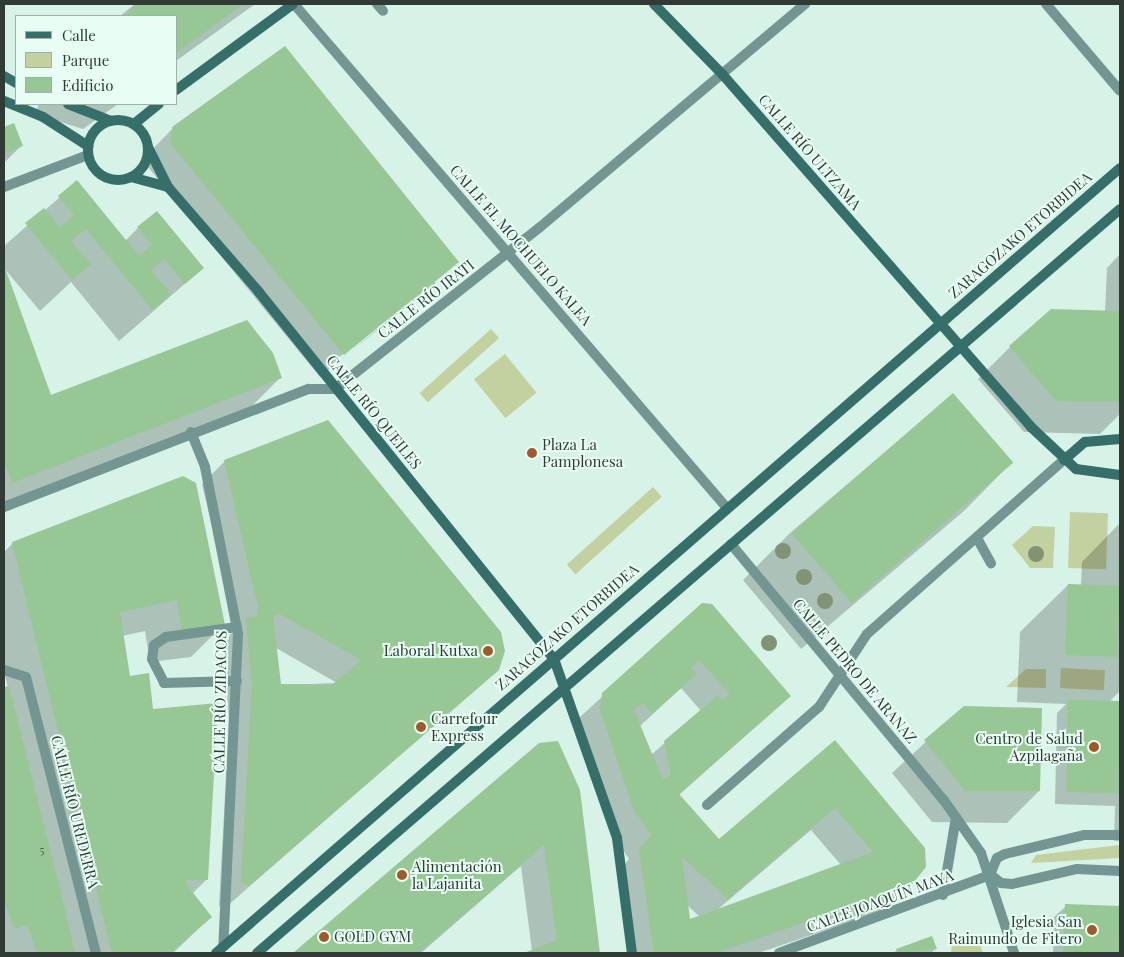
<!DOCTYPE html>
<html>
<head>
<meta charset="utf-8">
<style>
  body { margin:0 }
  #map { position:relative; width:1124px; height:957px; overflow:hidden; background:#d7f2e6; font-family:"Playfair Display",serif }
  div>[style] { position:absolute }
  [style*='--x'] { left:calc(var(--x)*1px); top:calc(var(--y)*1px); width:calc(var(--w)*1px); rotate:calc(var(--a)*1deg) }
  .green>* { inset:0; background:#c3d1a0; transform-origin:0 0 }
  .shadow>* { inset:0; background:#0003 }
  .building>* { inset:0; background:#96c794; transform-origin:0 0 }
  .lane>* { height:10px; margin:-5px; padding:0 5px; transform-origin:5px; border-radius:5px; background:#739693 }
  .street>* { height:10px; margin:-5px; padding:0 5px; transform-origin:5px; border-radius:5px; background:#739693 }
  .secondary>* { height:10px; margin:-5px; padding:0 5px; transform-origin:5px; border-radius:5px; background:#366e6a }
  .secondary>.ring { margin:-5px; padding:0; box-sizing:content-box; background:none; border:10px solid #366e6a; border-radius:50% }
  .trees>* { width:16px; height:16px; margin:-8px; border-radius:50%; background:#829374 }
  .dots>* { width:14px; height:14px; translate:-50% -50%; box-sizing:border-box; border:2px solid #e8fef4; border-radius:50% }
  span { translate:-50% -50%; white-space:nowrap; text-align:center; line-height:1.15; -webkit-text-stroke:4px #e8fef4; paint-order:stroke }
  .number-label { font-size:12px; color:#4a5e4e }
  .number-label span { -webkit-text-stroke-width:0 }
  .street-label { font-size:15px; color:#303b36 }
  .poi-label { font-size:15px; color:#303b36 }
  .left { translate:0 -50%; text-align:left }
  .right { translate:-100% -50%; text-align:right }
  .frame { position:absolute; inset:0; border:5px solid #303b36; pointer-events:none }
  .legend { position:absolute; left:15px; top:15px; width:162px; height:90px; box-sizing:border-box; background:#e8fef4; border:1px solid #9eb0a8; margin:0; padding:6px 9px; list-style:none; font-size:15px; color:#303b36 }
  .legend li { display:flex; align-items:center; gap:10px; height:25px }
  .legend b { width:25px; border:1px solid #9eb0a8 }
</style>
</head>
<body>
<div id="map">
  <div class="green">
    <div style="left:491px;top:329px;width:12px;height:96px;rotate:48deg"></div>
    <div style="left:505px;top:354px;width:50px;height:40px;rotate:51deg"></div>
    <div style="left:653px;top:487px;width:13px;height:116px;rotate:48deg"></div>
    <div style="left:1070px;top:512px;width:38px;height:56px;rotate:2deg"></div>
    <div style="clip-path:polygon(1033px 526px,1055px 527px,1053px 568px,1030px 568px,1012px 545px)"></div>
    <div style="left:1061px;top:668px;width:44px;height:20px;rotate:3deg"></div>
    <div style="clip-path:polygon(1026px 669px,1046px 669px,1046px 688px,1006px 687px)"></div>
    <div style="clip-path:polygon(1120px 845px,1120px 858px,1031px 863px,1036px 855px)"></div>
    <div style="clip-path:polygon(977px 936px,983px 953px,951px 953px,952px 945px)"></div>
  </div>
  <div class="shadow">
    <div style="clip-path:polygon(135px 4px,255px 4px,176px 61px,176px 16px,120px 16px)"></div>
    <div style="clip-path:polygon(39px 104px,118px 104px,83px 129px,35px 114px)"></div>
    <div style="clip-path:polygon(13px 125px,21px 146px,4px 163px,4px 128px)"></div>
    <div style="clip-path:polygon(evenodd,173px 128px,458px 262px,320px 377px,148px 167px,150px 152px,173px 128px,435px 281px,435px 284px,340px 360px,338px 358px,435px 281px)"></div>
    <div style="clip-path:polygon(77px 182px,125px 241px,138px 228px,203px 268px,119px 341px,71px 282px,40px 311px,4px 268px,51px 397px,281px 377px,249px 409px,4px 505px,4px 246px)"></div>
    <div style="clip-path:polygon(1120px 254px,1120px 414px,1100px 434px,1024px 432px,978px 379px,1010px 347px,1105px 312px,1107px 268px)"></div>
    <div style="clip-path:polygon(953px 394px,1011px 463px,964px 511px,801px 649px,743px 580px,790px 533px)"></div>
    <div style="clip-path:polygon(evenodd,225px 461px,498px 669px,225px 908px,219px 906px,229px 719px,223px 642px,236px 629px,202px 484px,225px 461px,276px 648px,337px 683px,280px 685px,276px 648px)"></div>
    <div style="clip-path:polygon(183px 477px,223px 625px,191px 657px,150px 662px,145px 631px,122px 636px,129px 677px,152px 710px,206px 880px,192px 894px,211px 917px,173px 953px,4px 953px,4px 689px,8px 688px,4px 671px,4px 552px,13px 543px)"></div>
    <div style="clip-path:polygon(1120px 523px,1120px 691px,1109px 702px,1120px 702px,1120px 841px,1114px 841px,1115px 806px,1055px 804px,1057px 713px,1066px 704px,1017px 702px,1020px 632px,1068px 585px,1081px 586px,1082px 562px)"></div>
    <div style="clip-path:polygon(evenodd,703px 604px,790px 696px,679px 795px,719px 841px,835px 742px,909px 887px,885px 910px,758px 953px,628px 953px,617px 874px,629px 859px,612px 833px,579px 718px,703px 604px,681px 688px,701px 711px,651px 755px,640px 726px,681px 688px,703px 604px,811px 830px,841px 865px,717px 910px,811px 830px,703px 604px,687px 905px,700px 917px,689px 921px,687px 905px)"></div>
    <div style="clip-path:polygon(964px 707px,1039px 791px,1007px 823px,932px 822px,892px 773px)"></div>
    <div style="clip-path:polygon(540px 744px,578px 791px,599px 953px,527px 953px,532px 951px,521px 866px,421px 953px,295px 953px)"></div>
    <div style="clip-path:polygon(1066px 906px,1120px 907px,1120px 953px,1053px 953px,1054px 917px)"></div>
    <div style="clip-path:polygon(936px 949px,931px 953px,893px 953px,897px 950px)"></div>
  </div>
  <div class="building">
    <div style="clip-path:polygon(137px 4px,244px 4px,176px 53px,176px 16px,123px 16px)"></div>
    <div style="clip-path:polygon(285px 46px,459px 262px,344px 355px,171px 144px,172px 127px)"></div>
    <div style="clip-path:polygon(14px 123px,23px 146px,4px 153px,4px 127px)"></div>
    <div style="clip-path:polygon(77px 180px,139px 256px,152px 245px,137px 227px,157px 211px,204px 268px,185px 284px,164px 259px,151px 270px,171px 294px,152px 310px,86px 229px,71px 241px,91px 264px,72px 280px,25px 223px,44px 208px,60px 227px,74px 215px,58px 196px)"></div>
    <div style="clip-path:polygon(4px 265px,51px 395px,247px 320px,273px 353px,282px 378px,12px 483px,4px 460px)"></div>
    <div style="clip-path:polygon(1051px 309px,1120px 311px,1120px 402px,1056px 401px,1009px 346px)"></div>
    <div style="left:953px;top:393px;width:92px;height:214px;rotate:49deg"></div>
    <div style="clip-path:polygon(evenodd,328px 420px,501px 632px,505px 651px,499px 670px,249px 886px,241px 882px,252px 683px,246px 618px,257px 616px,258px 607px,224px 460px,328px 420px,280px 614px,361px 660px,332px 685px,281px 684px,273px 615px,280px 614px)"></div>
    <div style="clip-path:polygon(183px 476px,196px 483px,225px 625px,182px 631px,177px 600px,120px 612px,130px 676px,149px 673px,153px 709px,218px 703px,208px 880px,187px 880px,187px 885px,212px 917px,170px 953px,112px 953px,12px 542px)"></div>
    <div style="left:1068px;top:584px;width:52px;height:71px;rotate:2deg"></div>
    <div style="clip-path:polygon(evenodd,702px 603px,712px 604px,791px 696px,679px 794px,696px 813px,719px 839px,835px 740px,925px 848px,926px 867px,910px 887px,714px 953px,654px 953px,639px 849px,651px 835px,634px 810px,600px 710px,602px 693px,702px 603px,699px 660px,730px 694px,722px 701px,718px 695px,664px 741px,671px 774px,663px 780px,634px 710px,643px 703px,652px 714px,697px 674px,691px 668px,699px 660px,702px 603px,835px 808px,873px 852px,690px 919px,682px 857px,728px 899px,835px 808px)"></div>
    <div style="clip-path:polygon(9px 686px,59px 885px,75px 953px,37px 953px,28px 925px,14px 929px,4px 898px,4px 687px)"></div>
    <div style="left:1068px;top:700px;width:52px;height:92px;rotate:1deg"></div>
    <div style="clip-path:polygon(964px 706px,1042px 708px,1040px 791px,965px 791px,924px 740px)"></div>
    <div style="clip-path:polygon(558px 741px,580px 790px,600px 953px,524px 953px,557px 940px,544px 845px,419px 953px,293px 953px,539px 743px)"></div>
    <div style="left:1065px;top:904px;width:55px;height:49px;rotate:2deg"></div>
    <div style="clip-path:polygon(932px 936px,937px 949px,898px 953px,896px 949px)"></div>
  </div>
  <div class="lane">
    <div style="--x:377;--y:4;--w:9;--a:49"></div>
    <div style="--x:977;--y:538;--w:29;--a:61"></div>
    <div style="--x:237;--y:627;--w:72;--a:172"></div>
    <div style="--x:166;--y:637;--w:14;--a:146"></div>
    <div style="--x:154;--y:645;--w:14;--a:98"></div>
    <div style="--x:152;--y:659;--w:27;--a:63"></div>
    <div style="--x:164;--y:683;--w:73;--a:-1.6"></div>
  </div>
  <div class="street">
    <div style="--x:294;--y:4;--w:663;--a:49.34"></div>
    <div style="--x:1046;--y:4;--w:114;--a:49.6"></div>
    <div style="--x:4;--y:187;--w:90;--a:-20.9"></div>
    <div style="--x:191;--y:432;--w:38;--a:68"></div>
    <div style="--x:205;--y:467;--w:170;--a:78.8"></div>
    <div style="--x:238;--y:634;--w:313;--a:92.7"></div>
    <div style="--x:4;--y:507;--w:327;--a:-21.2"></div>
    <div style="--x:309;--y:389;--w:26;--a:0"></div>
    <div style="--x:335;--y:389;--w:260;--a:-38.3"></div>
    <div style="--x:539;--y:228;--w:348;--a:-40.1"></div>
    <div style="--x:731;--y:544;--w:332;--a:50.3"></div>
    <div style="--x:943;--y:799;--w:66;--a:54.9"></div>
    <div style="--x:981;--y:853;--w:105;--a:71.7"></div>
    <div style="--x:4;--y:670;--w:23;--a:18"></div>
    <div style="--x:26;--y:677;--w:285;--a:75.8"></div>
    <div style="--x:707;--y:805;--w:149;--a:-41.2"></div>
    <div style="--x:819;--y:707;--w:87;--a:-56.7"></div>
    <div style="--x:867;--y:634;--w:263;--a:-41.5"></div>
    <div style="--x:990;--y:875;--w:18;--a:-68"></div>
    <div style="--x:997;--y:858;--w:9;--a:-27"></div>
    <div style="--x:1005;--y:854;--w:81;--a:-13.5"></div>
    <div style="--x:1084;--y:835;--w:36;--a:0"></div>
    <div style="--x:991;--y:875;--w:13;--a:39"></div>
    <div style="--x:1001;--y:883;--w:11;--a:5"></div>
    <div style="--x:1012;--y:884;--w:67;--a:-13"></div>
    <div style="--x:1077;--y:869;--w:43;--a:2.7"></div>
    <div style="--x:943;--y:895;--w:79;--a:-80.5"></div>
    <div style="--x:779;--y:953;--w:225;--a:-20.3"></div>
  </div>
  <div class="secondary">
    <div style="--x:654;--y:4;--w:99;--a:45.8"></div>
    <div style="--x:723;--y:75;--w:468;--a:48.8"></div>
    <div style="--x:1031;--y:427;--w:62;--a:43"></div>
    <div style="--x:1076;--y:469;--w:44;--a:7.8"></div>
    <div style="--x:4;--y:76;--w:14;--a:30"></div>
    <div style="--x:176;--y:90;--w:145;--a:-36.3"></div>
    <div style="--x:4;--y:101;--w:42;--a:22.3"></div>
    <div style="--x:43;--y:117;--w:54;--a:32.8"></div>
    <div style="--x:68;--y:104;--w:46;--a:21.6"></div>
    <div class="ring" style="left:88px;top:120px;width:50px;height:50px"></div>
    <div style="--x:134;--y:124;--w:32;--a:-39"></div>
    <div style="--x:148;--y:147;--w:45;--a:63.4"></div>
    <div style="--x:168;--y:187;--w:138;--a:49.1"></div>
    <div style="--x:258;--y:291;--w:472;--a:51.2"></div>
    <div style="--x:554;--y:659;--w:190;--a:70.6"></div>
    <div style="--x:617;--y:838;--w:116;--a:82.6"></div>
    <div style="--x:131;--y:177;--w:38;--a:15"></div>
    <div style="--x:1064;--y:460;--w:28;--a:-41"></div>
    <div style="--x:1085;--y:442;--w:35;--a:-5"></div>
    <div style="--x:216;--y:953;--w:1197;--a:-40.97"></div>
    <div style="--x:257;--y:953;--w:1139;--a:-40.76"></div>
  </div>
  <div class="trees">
    <div style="left:783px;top:551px"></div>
    <div style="left:1036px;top:554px"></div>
    <div style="left:804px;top:577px"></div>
    <div style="left:825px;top:601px"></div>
    <div style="left:769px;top:643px"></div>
  </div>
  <div class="dots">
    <div style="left:532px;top:453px;background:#9e592c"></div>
    <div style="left:488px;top:651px;background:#9e592c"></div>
    <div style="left:421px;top:727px;background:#9e592c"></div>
    <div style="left:1094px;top:747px;background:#9e592c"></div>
    <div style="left:402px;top:875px;background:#9e592c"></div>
    <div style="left:1092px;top:930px;background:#9e592c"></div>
    <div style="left:324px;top:937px;background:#9e592c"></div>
  </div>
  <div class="number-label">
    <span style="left:42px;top:850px">5</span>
  </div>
  <div class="street-label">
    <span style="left:810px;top:152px;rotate:49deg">CALLE RÍO ULTZAMA</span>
    <span style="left:1020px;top:235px;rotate:-41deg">ZARAGOZAKO ETORBIDEA</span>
    <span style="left:521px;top:245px;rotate:49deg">CALLE EL MOCHUELO KALEA</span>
    <span style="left:426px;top:299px;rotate:-38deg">CALLE RÍO IRATI</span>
    <span style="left:374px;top:412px;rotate:51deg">CALLE RÍO QUEILES</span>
    <span style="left:567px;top:627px;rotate:-41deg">ZARAGOZAKO ETORBIDEA</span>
    <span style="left:855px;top:671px;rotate:50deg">CALLE PEDRO DE ARANAZ</span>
    <span style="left:220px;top:702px;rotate:-89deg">CALLE RÍO ZIDACOS</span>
    <span style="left:75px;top:812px;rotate:76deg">CALLE RÍO UREDERRA</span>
    <span style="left:880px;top:901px;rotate:-20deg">CALLE JOAQUÍN MAYA</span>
  </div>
  <div class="poi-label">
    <span class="left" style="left:542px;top:453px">Plaza La<br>Pamplonesa</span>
    <span class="right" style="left:478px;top:651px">Laboral Kutxa</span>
    <span class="left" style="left:431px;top:727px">Carrefour<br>Express</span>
    <span class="right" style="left:1083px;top:747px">Centro de Salud<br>Azpilagaña</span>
    <span class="left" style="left:412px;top:875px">Alimentación<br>la Lajanita</span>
    <span class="right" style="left:1082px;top:930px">Iglesia San<br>Raimundo de Fitero</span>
    <span class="left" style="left:334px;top:937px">GOLD GYM</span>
  </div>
  <div class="frame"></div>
  <ul class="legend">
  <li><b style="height:6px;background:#366e6a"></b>Calle</li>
  <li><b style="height:14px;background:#c3d1a0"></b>Parque</li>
  <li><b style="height:14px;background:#96c794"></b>Edificio</li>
  </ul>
</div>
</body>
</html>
